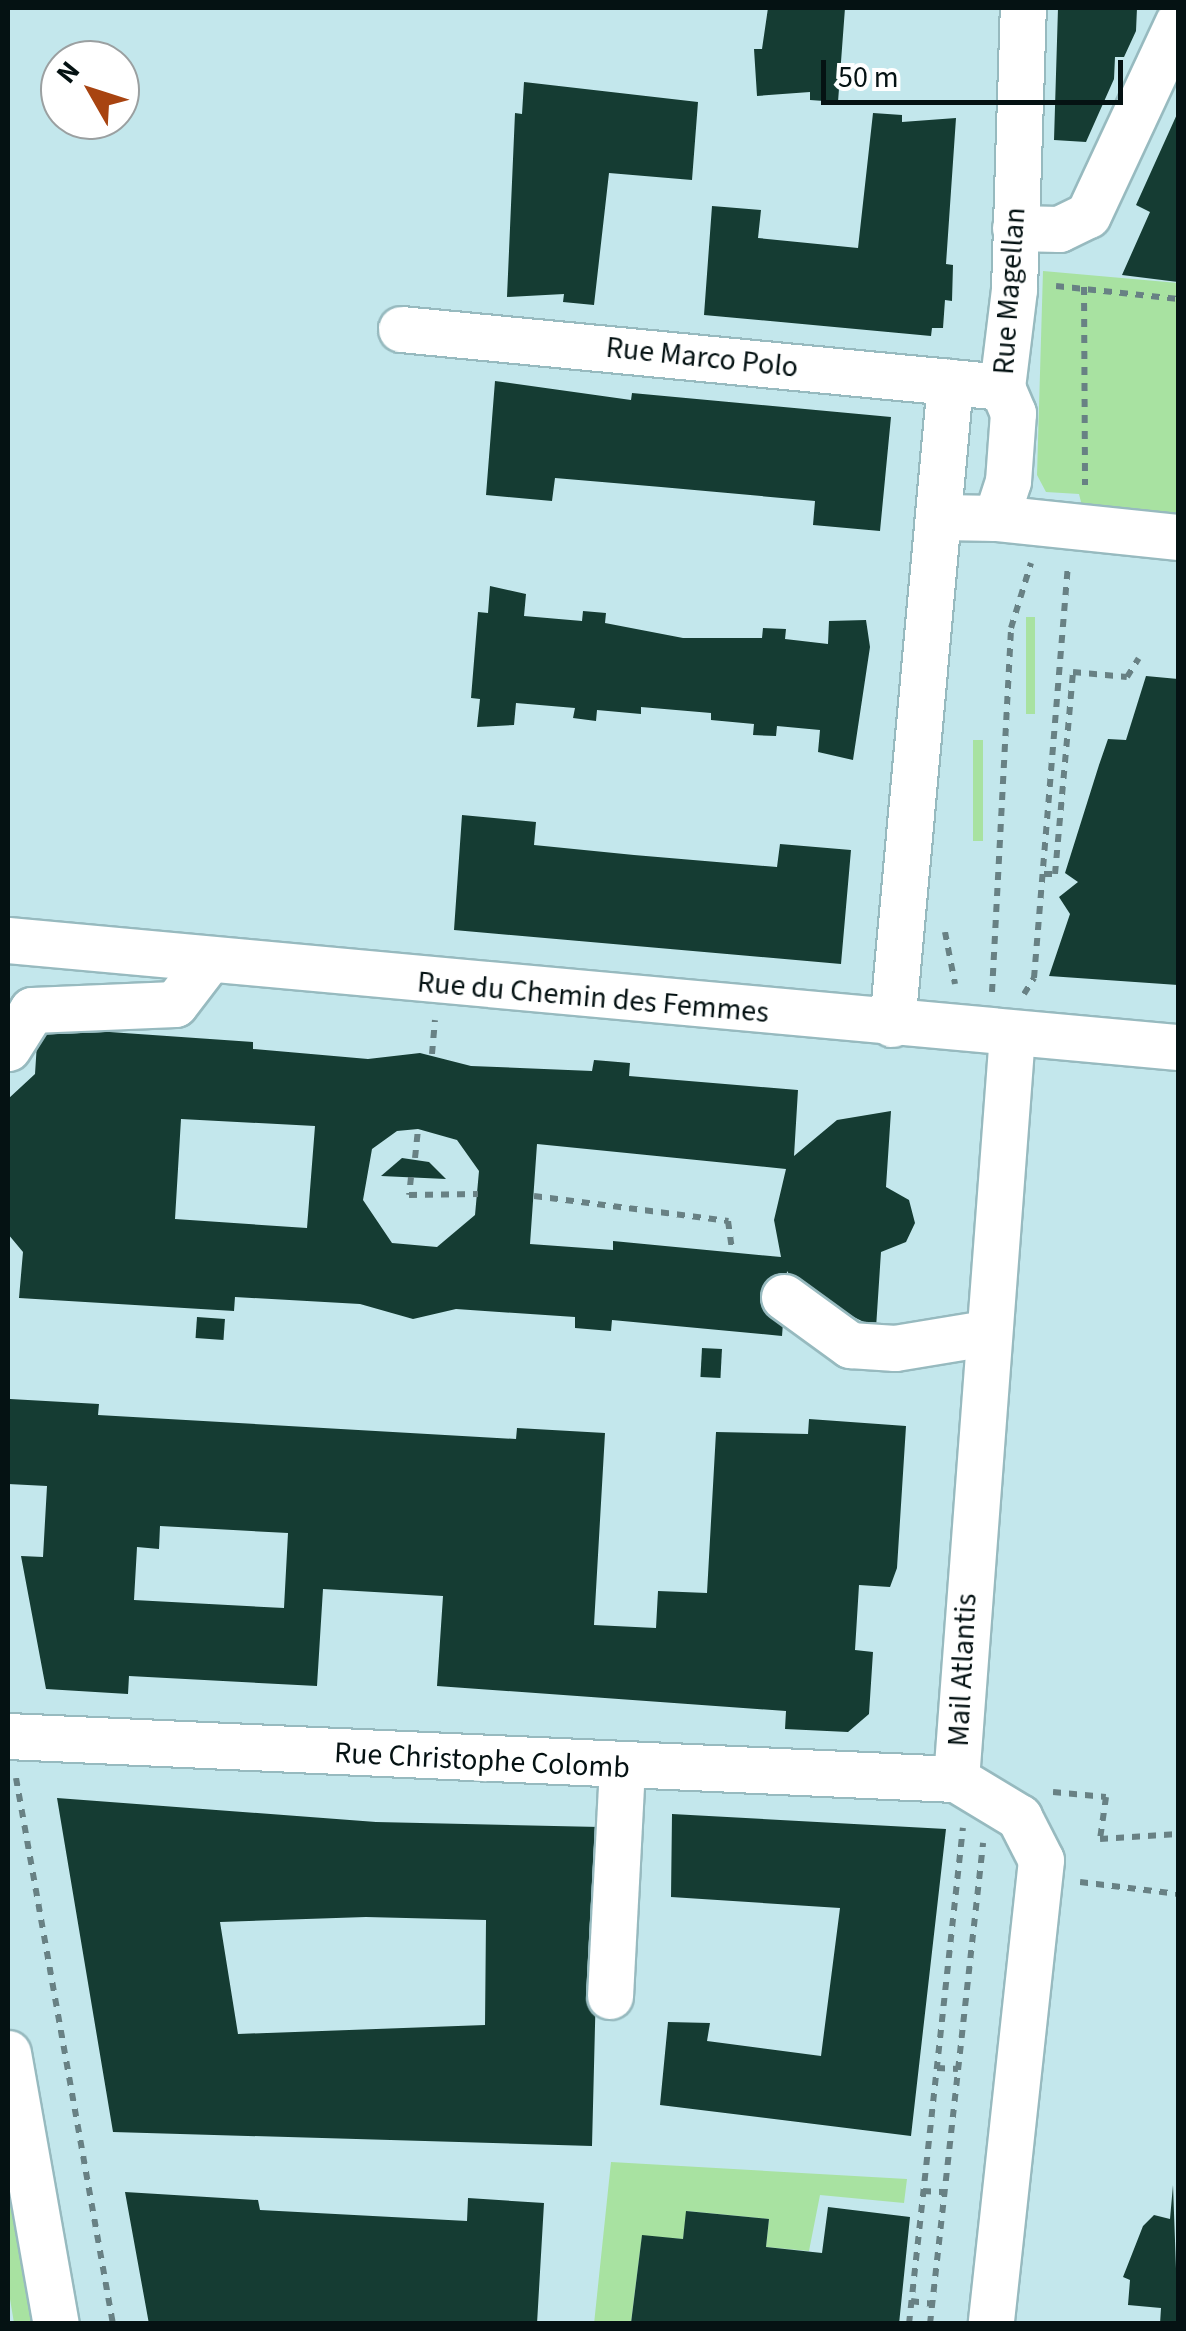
<!DOCTYPE html>
<html>
<head>
<meta charset="utf-8">
<style>
  body { margin:0 }
  #map { position:relative; width:1186px; height:2331px; overflow:hidden; background:#c3e7ec; font-family:"Source Sans 3",sans-serif }
  div>[style] { position:absolute }
  [style*='--x'] { left:calc(var(--x)*1px); top:calc(var(--y)*1px); width:calc(var(--w)*1px); rotate:calc(var(--a)*1deg) }
  .green>* { inset:0; background:#a8e2a1; transform-origin:0 0 }
  .building>* { inset:0; background:#153c33; transform-origin:0 0 }
  .path>* { height:6px; margin-top:-3px; transform-origin:0; background:repeating-linear-gradient(90deg,#688184 0 8px,transparent 0 16px) }
  .roads { filter:drop-shadow(2px 0 #97babf) drop-shadow(-2px 0 #97babf) drop-shadow(0 2px #97babf) drop-shadow(0 -2px #97babf) }
  .minor>* { height:45px; margin:-22.5px; padding:0 22.5px; transform-origin:22.5px; border-radius:22.5px; background:#fff }
  span { translate:-50% -50%; white-space:nowrap; text-align:center; line-height:1.15; -webkit-text-stroke:10px #fff; paint-order:stroke }
  .street-label { font-size:30px; color:#051213 }
  .frame { position:absolute; inset:0; border:10px solid #051213; pointer-events:none }
  .north { position:absolute; left:40px; top:40px; width:100px; height:100px; box-sizing:border-box; background:#fff; border:2px solid #9ba0a1; border-radius:50%; rotate:309deg; font-size:28px; font-weight:700; line-height:40px; text-align:center; color:#051213 }
  .north::after { content:''; display:block; margin:auto; width:35px; height:45px; background:#a84411; clip-path:polygon(50% 0,100% 100%,50% 72%,0 100%) }
  .scale { position:absolute; left:821px; top:60px; width:302px; height:45px; box-sizing:border-box; border:5px solid #051213; border-top:0; padding-left:12px; font-size:30px; line-height:35px; white-space:nowrap; color:#051213; -webkit-text-stroke:8px #fff; paint-order:stroke }
</style>
</head>
<body>
<div id="map">
  <div class="green">
    <div style="clip-path:polygon(1043px 271px,1178px 283px,1178px 518px,1082px 506px,1079px 494px,1046px 492px,1037px 475px)"></div>
    <div style="left:1026px;top:617px;width:9px;height:97px"></div>
    <div style="left:973px;top:740px;width:10px;height:101px"></div>
    <div style="clip-path:polygon(8px 2142px,40px 2323px,14px 2323px,8px 2287px)"></div>
    <div style="clip-path:polygon(611px 2162px,907px 2179px,904px 2203px,820px 2195px,809px 2251px,766px 2247px,769px 2219px,687px 2211px,683px 2239px,642px 2236px,631px 2322px,638px 2323px,594px 2324px)"></div>
  </div>
  <div class="building">
    <div style="clip-path:polygon(768px 8px,845px 8px,838px 102px,810px 100px,810px 92px,757px 96px,754px 49px,762px 49px)"></div>
    <div style="clip-path:polygon(1058px 8px,1137px 8px,1136px 31px,1124px 57px,1115px 57px,1114px 79px,1086px 142px,1054px 140px)"></div>
    <div style="clip-path:polygon(524px 82px,698px 102px,692px 180px,609px 173px,594px 305px,563px 302px,564px 294px,507px 297px,515px 113px,522px 114px)"></div>
    <div style="clip-path:polygon(1178px 112px,1178px 282px,1122px 275px,1150px 212px,1136px 205px)"></div>
    <div style="clip-path:polygon(873px 113px,902px 115px,902px 122px,956px 118px,946px 264px,953px 265px,952px 301px,945px 300px,943px 328px,932px 328px,931px 336px,704px 315px,712px 206px,761px 210px,758px 238px,858px 248px)"></div>
    <div style="clip-path:polygon(495px 381px,631px 400px,632px 393px,891px 417px,880px 531px,813px 525px,815px 501px,661px 487px,555px 478px,552px 501px,486px 495px)"></div>
    <div style="clip-path:polygon(490px 586px,526px 594px,524px 616px,582px 621px,583px 611px,606px 613px,605px 623px,683px 638px,762px 638px,763px 628px,786px 629px,785px 639px,828px 644px,829px 621px,866px 620px,870px 647px,853px 760px,818px 752px,820px 730px,777px 726px,776px 736px,753px 735px,754px 724px,711px 720px,711px 713px,641px 707px,641px 714px,597px 710px,596px 721px,573px 718px,575px 708px,516px 703px,514px 725px,477px 727px,480px 699px,471px 698px,478px 612px,488px 613px)"></div>
    <div style="clip-path:polygon(1146px 676px,1178px 679px,1178px 985px,1049px 976px,1070px 914px,1059px 897px,1078px 882px,1065px 873px,1099px 765px,1108px 739px,1126px 740px)"></div>
    <div style="clip-path:polygon(462px 815px,536px 822px,534px 845px,634px 855px,777px 867px,780px 844px,851px 850px,841px 964px,454px 930px)"></div>
    <div style="clip-path:polygon(evenodd,38px 1027px,253px 1042px,253px 1049px,368px 1059px,420px 1053px,471px 1066px,592px 1071px,594px 1060px,630px 1063px,629px 1076px,798px 1090px,794px 1156px,837px 1120px,891px 1111px,886px 1187px,909px 1200px,915px 1223px,906px 1242px,881px 1252px,876px 1328px,801px 1291px,787px 1271px,782px 1336px,612px 1320px,611px 1331px,575px 1328px,575px 1317px,456px 1309px,413px 1319px,360px 1304px,235px 1297px,234px 1311px,19px 1298px,23px 1252px,8px 1234px,8px 1099px,35px 1074px,38px 1027px,181px 1119px,315px 1126px,307px 1228px,175px 1219px,181px 1119px,38px 1027px,418px 1129px,457px 1140px,479px 1171px,475px 1215px,437px 1247px,392px 1243px,363px 1200px,372px 1149px,397px 1131px,418px 1129px,38px 1027px,537px 1144px,786px 1169px,774px 1220px,781px 1257px,613px 1241px,613px 1250px,530px 1244px,537px 1144px)"></div>
    <div style="clip-path:polygon(402px 1158px,429px 1162px,446px 1179px,381px 1176px)"></div>
    <div style="left:197px;top:1317px;width:28px;height:21px;rotate:4deg"></div>
    <div style="left:702px;top:1348px;width:20px;height:29px;rotate:3deg"></div>
    <div style="clip-path:polygon(evenodd,10px 1399px,99px 1404px,98px 1415px,516px 1439px,517px 1428px,605px 1433px,594px 1625px,656px 1628px,658px 1591px,707px 1593px,716px 1432px,808px 1434px,809px 1419px,906px 1426px,897px 1568px,890px 1587px,859px 1585px,855px 1650px,873px 1652px,869px 1714px,848px 1732px,785px 1729px,786px 1711px,437px 1686px,443px 1596px,323px 1589px,317px 1686px,129px 1676px,128px 1694px,46px 1689px,21px 1556px,43px 1557px,47px 1486px,8px 1484px,10px 1399px,160px 1526px,288px 1533px,284px 1608px,134px 1600px,137px 1547px,159px 1549px,160px 1526px)"></div>
    <div style="clip-path:polygon(evenodd,57px 1798px,376px 1822px,600px 1827px,592px 2146px,113px 2132px,57px 1798px,366px 1917px,486px 1920px,485px 2025px,238px 2034px,220px 1922px,366px 1917px)"></div>
    <div style="clip-path:polygon(672px 1814px,946px 1829px,911px 2136px,660px 2105px,668px 2022px,710px 2023px,707px 2041px,821px 2056px,840px 1908px,671px 1897px)"></div>
    <div style="clip-path:polygon(1173px 2185px,1178px 2324px,1160px 2324px,1161px 2308px,1128px 2305px,1130px 2280px,1123px 2277px,1143px 2226px,1154px 2215px,1170px 2219px)"></div>
    <div style="clip-path:polygon(125px 2192px,258px 2200px,260px 2210px,467px 2221px,468px 2198px,544px 2203px,537px 2324px,149px 2324px)"></div>
    <div style="clip-path:polygon(828px 2207px,910px 2217px,899px 2324px,631px 2323px,642px 2235px,683px 2239px,686px 2211px,769px 2219px,766px 2247px,822px 2253px)"></div>
  </div>
  <div class="path">
    <div style="--x:1056;--y:286;--w:123;--a:6.1"></div>
    <div style="--x:1084;--y:287;--w:198;--a:89.7"></div>
    <div style="--x:1044;--y:874;--w:11;--a:0"></div>
    <div style="--x:1055;--y:874;--w:203;--a:-84.9"></div>
    <div style="--x:1073;--y:672;--w:54;--a:5.3"></div>
    <div style="--x:1127;--y:677;--w:22;--a:-58"></div>
    <div style="--x:945;--y:932;--w:53;--a:79.1"></div>
    <div style="--x:992;--y:992;--w:364;--a:-87"></div>
    <div style="--x:1011;--y:628;--w:68;--a:-72.9"></div>
    <div style="--x:1024;--y:994;--w:19;--a:-58"></div>
    <div style="--x:1034;--y:978;--w:413;--a:-85.3"></div>
    <div style="--x:432;--y:1054;--w:34;--a:-85"></div>
    <div style="--x:415;--y:1158;--w:29;--a:-84"></div>
    <div style="--x:411;--y:1177;--w:18;--a:96"></div>
    <div style="--x:409;--y:1195;--w:69;--a:-0.8"></div>
    <div style="--x:534;--y:1196;--w:196;--a:7.3"></div>
    <div style="--x:728;--y:1221;--w:28;--a:82"></div>
    <div style="--x:16;--y:1778;--w:555;--a:79.93"></div>
    <div style="--x:1053;--y:1792;--w:53;--a:5.4"></div>
    <div style="--x:1106;--y:1797;--w:42;--a:98.1"></div>
    <div style="--x:1100;--y:1839;--w:78;--a:-3.7"></div>
    <div style="--x:1080;--y:1882;--w:99;--a:7"></div>
    <div style="--x:937;--y:2068;--w:21;--a:3"></div>
    <div style="--x:923;--y:2191;--w:22;--a:3"></div>
    <div style="--x:911;--y:2301;--w:22;--a:8"></div>
    <div style="--x:909;--y:2324;--w:499;--a:-83.8"></div>
    <div style="--x:930;--y:2324;--w:484;--a:-83.7"></div>
  </div>
  <div class="roads">
    <div class="minor">
      <div style="--x:1015;--y:228;--w:44;--a:1.3"></div>
      <div style="--x:1059;--y:229;--w:32;--a:-26"></div>
      <div style="--x:1088;--y:215;--w:213;--a:-65"></div>
      <div style="--x:401;--y:329;--w:604;--a:5.51"></div>
      <div style="--x:943;--y:517;--w:53;--a:1.1"></div>
      <div style="--x:996;--y:518;--w:39;--a:-72"></div>
      <div style="--x:1008;--y:481;--w:68;--a:-85.8"></div>
      <div style="--x:1013;--y:413;--w:28;--a:-113"></div>
      <div style="--x:1002;--y:387;--w:99;--a:-83"></div>
      <div style="--x:1014;--y:289;--w:281;--a:-88.2"></div>
      <div style="--x:996;--y:518;--w:183;--a:6"></div>
      <div style="--x:8;--y:940;--w:1175;--a:5.23"></div>
      <div style="--x:892;--y:1024;--w:645;--a:-84.84"></div>
      <div style="--x:8;--y:1048;--w:45;--a:-57.7"></div>
      <div style="--x:32;--y:1010;--w:143;--a:-2.4"></div>
      <div style="--x:175;--y:1004;--w:54;--a:-52.5"></div>
      <div style="--x:784;--y:1297;--w:82;--a:36"></div>
      <div style="--x:850;--y:1345;--w:45;--a:3.8"></div>
      <div style="--x:895;--y:1348;--w:92;--a:-9.4"></div>
      <div style="--x:8;--y:1736;--w:949;--a:2.6"></div>
      <div style="--x:956;--y:1779;--w:747;--a:-85.7"></div>
      <div style="--x:956;--y:1779;--w:74;--a:31.1"></div>
      <div style="--x:1019;--y:1817;--w:48;--a:62.9"></div>
      <div style="--x:1041;--y:1860;--w:467;--a:96.2"></div>
      <div style="--x:610;--y:1996;--w:227;--a:-87"></div>
      <div style="--x:8;--y:2053;--w:275;--a:80"></div>
    </div>
  </div>
  <div class="street-label">
    <span style="left:1010px;top:291px;rotate:-86deg">Rue Magellan</span>
    <span style="left:702px;top:358px;rotate:6deg">Rue Marco Polo</span>
    <span style="left:593px;top:998px;rotate:5deg">Rue du Chemin des Femmes</span>
    <span style="left:963px;top:1670px;rotate:-87deg">Mail Atlantis</span>
    <span style="left:482px;top:1761px;rotate:3deg">Rue Christophe Colomb</span>
  </div>
  <div class="frame"></div>
  <div class="north">N</div>
  <div class="scale">50 m</div>
</div>
</body>
</html>
